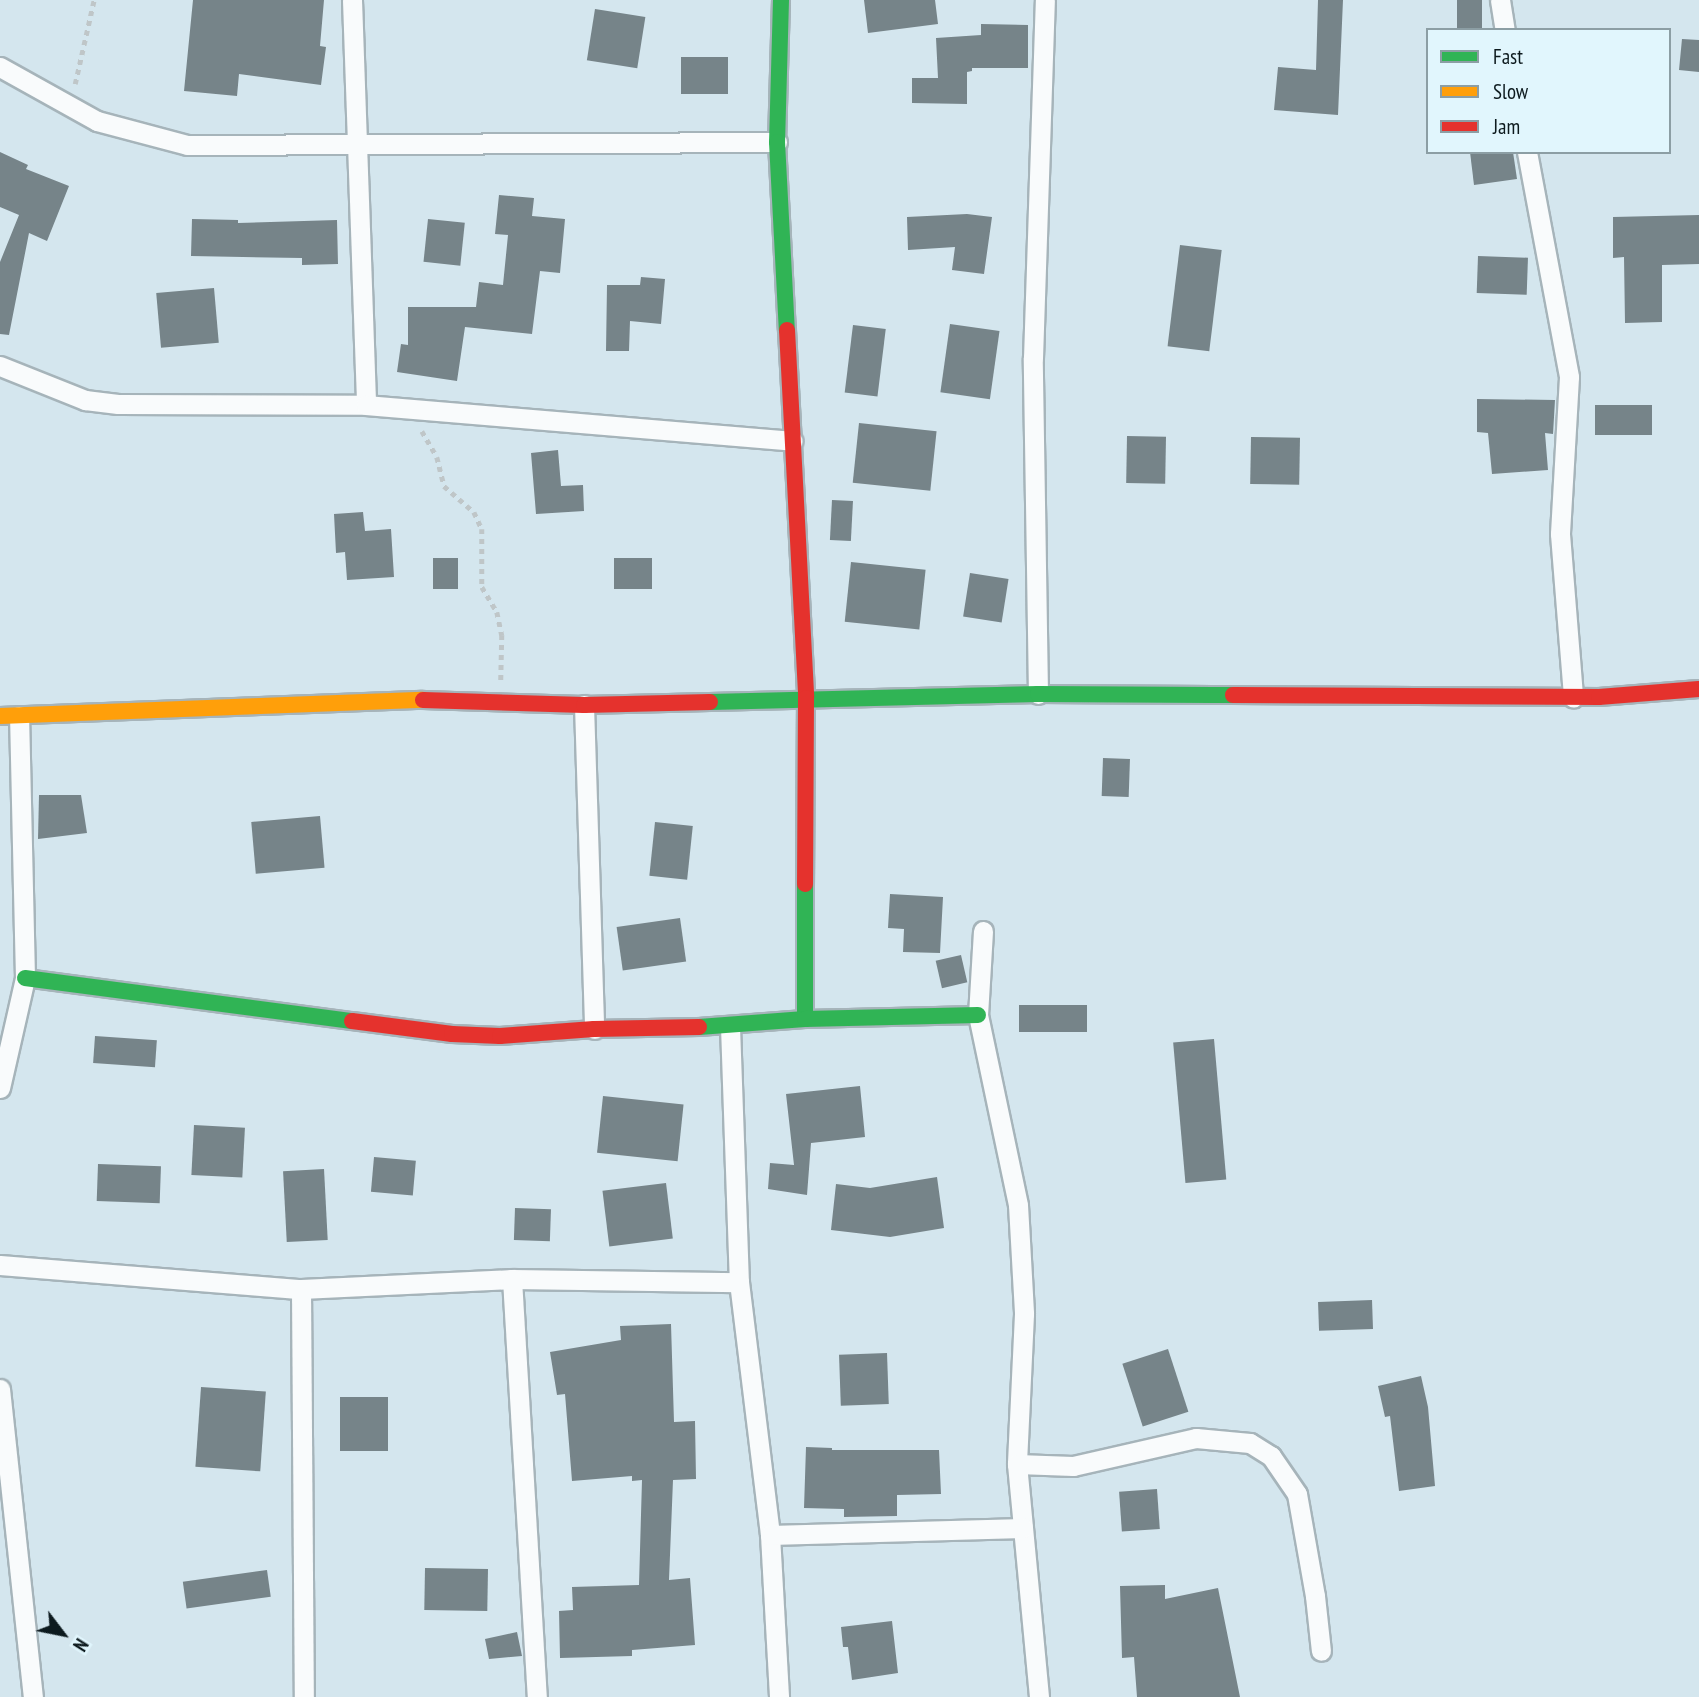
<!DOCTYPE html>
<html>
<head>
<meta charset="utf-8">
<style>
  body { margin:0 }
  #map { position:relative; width:1699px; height:1697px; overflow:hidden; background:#d4e6ee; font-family:"PT Sans Narrow",sans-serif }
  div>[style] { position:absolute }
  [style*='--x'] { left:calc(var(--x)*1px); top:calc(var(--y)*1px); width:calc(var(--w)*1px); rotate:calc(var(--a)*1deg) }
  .building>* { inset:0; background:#768489; transform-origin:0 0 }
  .path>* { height:4.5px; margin-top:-2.25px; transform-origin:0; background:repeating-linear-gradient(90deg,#bfc6c8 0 5px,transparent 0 10px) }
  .roads { filter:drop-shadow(2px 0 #a6b4ba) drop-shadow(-2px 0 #a6b4ba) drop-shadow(0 2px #a6b4ba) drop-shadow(0 -2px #a6b4ba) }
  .street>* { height:19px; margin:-9.5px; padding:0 9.5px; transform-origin:9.5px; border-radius:9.5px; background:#f9fbfc }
  .fast>* { height:16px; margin:-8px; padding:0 8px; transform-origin:8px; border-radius:8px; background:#30b455 }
  .slow>* { height:16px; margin:-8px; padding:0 8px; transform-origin:8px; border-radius:8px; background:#ff9f0a }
  .jam>* { height:16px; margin:-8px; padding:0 8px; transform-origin:8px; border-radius:8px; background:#e5322d }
  span { translate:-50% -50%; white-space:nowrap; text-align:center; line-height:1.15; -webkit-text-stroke:7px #e1f6fd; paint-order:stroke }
  .legend { position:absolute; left:1426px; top:28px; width:245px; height:126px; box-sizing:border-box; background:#e1f6fd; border:2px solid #8c9ea4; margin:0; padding:9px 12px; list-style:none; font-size:21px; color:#0d1a1e }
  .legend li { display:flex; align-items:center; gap:14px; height:35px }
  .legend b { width:35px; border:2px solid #8c9ea4 }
  .north { position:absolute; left:28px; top:1599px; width:70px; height:70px; -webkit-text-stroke:5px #e1f6fd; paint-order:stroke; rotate:122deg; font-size:19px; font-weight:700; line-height:28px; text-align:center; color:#0d1a1e }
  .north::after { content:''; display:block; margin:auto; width:24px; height:32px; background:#0d1a1e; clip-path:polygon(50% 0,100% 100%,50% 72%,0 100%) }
</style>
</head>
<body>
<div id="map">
  <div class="building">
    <div style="clip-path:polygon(193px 0,324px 0,320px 46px,326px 47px,321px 85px,239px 74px,237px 96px,184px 91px)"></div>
    <div style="clip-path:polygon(864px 0,935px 0,938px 24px,868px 33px)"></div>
    <div style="clip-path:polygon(1318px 0,1343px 0,1338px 115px,1274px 110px,1278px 67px,1316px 70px)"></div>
    <div style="left:1457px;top:0;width:25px;height:28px"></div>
    <div style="left:595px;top:9px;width:51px;height:52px;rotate:9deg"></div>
    <div style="clip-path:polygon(981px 24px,1028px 25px,1028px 68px,972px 68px,972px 71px,967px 72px,967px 104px,912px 103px,912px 78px,938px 78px,936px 38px,981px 35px)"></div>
    <div style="clip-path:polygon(1682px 39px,1699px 40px,1699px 72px,1679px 70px)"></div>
    <div style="left:681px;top:57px;width:47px;height:37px"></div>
    <div style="clip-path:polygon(0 152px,28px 165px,26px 169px,69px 186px,47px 241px,29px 233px,9px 335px,0 334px,0 262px,19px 215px,0 207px)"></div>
    <div style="clip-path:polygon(1470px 152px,1513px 152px,1517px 179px,1474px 185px)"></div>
    <div style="clip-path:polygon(499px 195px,534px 198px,532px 216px,565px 219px,560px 273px,540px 271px,532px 334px,465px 327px,457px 381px,397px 372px,401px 344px,408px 345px,408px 307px,476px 307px,479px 282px,503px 285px,508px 235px,495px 234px)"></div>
    <div style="clip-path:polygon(967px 214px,992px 217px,984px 274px,952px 270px,955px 247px,908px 250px,907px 217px)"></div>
    <div style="clip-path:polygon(1699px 215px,1699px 264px,1662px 265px,1662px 322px,1625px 323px,1624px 257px,1613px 258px,1613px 217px)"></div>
    <div style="clip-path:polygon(192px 219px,238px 220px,238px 223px,337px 220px,338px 264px,302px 265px,302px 258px,191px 256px)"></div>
    <div style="left:428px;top:219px;width:37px;height:43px;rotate:6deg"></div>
    <div style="left:1180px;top:245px;width:42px;height:102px;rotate:7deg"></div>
    <div style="left:1478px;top:256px;width:50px;height:37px;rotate:2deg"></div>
    <div style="clip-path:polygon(641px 277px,665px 279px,661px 324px,630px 321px,629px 351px,606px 351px,607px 285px,640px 285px)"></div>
    <div style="left:214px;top:288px;width:55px;height:58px;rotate:85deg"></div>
    <div style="left:950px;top:324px;width:50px;height:69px;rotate:8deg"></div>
    <div style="left:853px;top:325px;width:33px;height:68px;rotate:7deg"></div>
    <div style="clip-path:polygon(1477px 399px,1555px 400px,1553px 434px,1545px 433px,1548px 470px,1492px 474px,1488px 433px,1477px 432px)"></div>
    <div style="left:1595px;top:405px;width:57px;height:30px"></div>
    <div style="left:859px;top:423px;width:78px;height:60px;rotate:6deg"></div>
    <div style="left:1127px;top:436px;width:39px;height:47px;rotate:1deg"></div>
    <div style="left:1251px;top:437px;width:49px;height:47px;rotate:1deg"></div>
    <div style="clip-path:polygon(558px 450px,561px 486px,583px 485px,584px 511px,536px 514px,531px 453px)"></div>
    <div style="left:832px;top:500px;width:21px;height:40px;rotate:3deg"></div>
    <div style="clip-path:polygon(363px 512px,365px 531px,391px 529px,394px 577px,347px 580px,345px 552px,336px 553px,334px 514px)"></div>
    <div style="left:458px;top:558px;width:31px;height:25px;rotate:90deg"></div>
    <div style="left:614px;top:558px;width:38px;height:31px"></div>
    <div style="left:851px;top:562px;width:75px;height:60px;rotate:6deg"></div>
    <div style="left:970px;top:573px;width:39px;height:44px;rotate:9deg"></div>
    <div style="left:1103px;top:758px;width:27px;height:38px;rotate:2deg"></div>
    <div style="clip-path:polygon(39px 795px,81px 795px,87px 833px,38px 839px)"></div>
    <div style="left:320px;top:816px;width:52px;height:69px;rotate:85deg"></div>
    <div style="left:655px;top:822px;width:38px;height:54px;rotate:6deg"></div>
    <div style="clip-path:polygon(890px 894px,943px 897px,940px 953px,903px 952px,904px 929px,888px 928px)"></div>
    <div style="left:680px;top:918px;width:44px;height:64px;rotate:82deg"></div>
    <div style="left:961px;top:955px;width:28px;height:26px;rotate:77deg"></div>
    <div style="left:1087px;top:1005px;width:27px;height:68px;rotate:90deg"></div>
    <div style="left:95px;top:1036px;width:62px;height:27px;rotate:4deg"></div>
    <div style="left:1214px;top:1039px;width:141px;height:41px;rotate:85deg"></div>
    <div style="clip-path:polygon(860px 1086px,865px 1137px,811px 1143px,807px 1195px,768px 1189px,770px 1163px,794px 1165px,786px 1094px)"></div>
    <div style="left:603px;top:1096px;width:81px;height:57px;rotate:6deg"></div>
    <div style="left:194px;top:1125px;width:51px;height:50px;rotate:3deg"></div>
    <div style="left:374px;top:1157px;width:42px;height:35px;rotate:5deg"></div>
    <div style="left:98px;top:1164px;width:63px;height:37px;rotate:2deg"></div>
    <div style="left:324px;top:1169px;width:71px;height:41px;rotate:87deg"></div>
    <div style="clip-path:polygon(937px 1177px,944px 1228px,890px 1237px,831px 1230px,836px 1184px,870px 1188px)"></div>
    <div style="left:666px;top:1183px;width:56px;height:64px;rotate:83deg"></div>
    <div style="left:515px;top:1208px;width:36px;height:32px;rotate:2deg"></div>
    <div style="left:1372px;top:1300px;width:29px;height:54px;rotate:88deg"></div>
    <div style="clip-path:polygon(671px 1324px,674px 1422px,695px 1421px,696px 1479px,673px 1480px,669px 1580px,690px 1578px,695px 1645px,632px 1650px,632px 1656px,560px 1658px,559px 1611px,573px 1610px,572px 1587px,639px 1585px,642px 1480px,632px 1481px,632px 1476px,572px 1481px,565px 1394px,557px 1395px,550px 1352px,621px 1340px,620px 1326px)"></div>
    <div style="left:1168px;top:1349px;width:66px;height:48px;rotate:72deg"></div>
    <div style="left:887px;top:1353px;width:51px;height:48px;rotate:88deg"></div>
    <div style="clip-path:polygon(1421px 1376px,1428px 1407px,1435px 1486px,1399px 1491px,1390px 1416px,1385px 1417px,1378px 1386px)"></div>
    <div style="left:201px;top:1387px;width:65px;height:80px;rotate:4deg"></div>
    <div style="left:340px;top:1397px;width:48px;height:54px"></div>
    <div style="clip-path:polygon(806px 1447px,832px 1448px,832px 1450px,939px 1450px,941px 1494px,897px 1495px,897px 1516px,844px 1517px,844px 1509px,804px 1508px)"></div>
    <div style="left:1157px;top:1489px;width:40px;height:38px;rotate:86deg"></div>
    <div style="left:488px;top:1569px;width:42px;height:63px;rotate:91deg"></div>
    <div style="left:267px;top:1570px;width:27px;height:85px;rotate:82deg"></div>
    <div style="clip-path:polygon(1165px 1585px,1165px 1599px,1218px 1588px,1240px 1697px,1137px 1697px,1134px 1657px,1122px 1658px,1120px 1586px)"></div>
    <div style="clip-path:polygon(892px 1621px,898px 1673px,852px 1680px,848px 1647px,843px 1647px,841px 1627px)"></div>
    <div style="clip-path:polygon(517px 1632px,522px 1656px,489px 1659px,485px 1639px)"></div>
  </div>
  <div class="path">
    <div style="--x:75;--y:84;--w:86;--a:-77.3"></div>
    <div style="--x:422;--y:431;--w:30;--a:60"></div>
    <div style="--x:437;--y:457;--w:30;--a:76"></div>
    <div style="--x:444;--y:486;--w:40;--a:41"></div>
    <div style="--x:474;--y:512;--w:19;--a:65"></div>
    <div style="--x:482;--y:529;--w:58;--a:90"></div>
    <div style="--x:482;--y:587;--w:29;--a:59"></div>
    <div style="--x:497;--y:612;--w:24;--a:78"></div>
    <div style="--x:502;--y:635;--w:45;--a:91.3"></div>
  </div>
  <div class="roads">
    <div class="street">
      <div style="--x:352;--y:0;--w:405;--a:88"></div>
      <div style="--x:1500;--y:0;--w:30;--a:81"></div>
      <div style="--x:0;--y:67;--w:111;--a:29.1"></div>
      <div style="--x:97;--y:121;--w:93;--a:14.9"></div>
      <div style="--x:187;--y:145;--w:590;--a:-0.29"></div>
      <div style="--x:1527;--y:152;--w:229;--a:79.4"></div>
      <div style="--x:1569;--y:377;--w:157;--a:93.3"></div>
      <div style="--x:1560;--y:534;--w:164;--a:85.4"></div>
      <div style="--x:0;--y:366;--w:92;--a:21.8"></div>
      <div style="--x:85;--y:400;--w:33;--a:7"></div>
      <div style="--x:118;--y:404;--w:248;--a:0.2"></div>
      <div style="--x:366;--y:405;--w:428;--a:4.8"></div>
      <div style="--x:1038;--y:694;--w:336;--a:-90.9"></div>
      <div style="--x:1033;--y:358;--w:358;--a:-88.1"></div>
      <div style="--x:584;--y:705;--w:324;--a:88.2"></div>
      <div style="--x:983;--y:931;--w:84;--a:93.4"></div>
      <div style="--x:978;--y:1015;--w:194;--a:78.1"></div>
      <div style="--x:1018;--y:1205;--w:109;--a:86.8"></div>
      <div style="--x:1024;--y:1314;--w:150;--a:92.7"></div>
      <div style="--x:1017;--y:1464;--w:234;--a:84.6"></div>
      <div style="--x:730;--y:1026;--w:256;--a:88"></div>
      <div style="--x:739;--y:1282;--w:255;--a:83"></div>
      <div style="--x:770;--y:1535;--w:162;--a:86.8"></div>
      <div style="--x:0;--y:1088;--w:113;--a:-77.2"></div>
      <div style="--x:25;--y:978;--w:262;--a:-91.3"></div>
      <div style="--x:0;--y:1265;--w:302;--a:4.6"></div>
      <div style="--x:301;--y:1289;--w:211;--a:-2.7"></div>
      <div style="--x:512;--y:1279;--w:227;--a:0.8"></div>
      <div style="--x:512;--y:1279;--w:419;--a:86.6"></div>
      <div style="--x:301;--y:1289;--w:408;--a:89.6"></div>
      <div style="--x:0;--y:1389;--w:310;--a:83.9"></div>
      <div style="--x:1017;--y:1464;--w:56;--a:2"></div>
      <div style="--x:1073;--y:1466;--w:126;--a:-12.8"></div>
      <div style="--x:1196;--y:1438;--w:54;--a:5.3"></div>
      <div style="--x:1250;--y:1443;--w:25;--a:32"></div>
      <div style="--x:1271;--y:1456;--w:46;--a:55.6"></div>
      <div style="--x:1297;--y:1494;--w:104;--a:80"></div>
      <div style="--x:1315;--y:1596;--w:55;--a:83.8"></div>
      <div style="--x:770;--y:1535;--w:253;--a:-1.6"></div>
    </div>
    <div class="fast">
      <div style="--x:781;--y:0;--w:142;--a:91.6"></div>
      <div style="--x:777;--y:142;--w:188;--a:87"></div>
      <div style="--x:710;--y:702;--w:328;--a:-1.4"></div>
      <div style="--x:1038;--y:694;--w:195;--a:0.3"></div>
      <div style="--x:25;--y:978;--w:330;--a:7.5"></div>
      <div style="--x:805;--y:1019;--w:135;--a:-90"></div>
      <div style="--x:699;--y:1027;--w:106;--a:-4.3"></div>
      <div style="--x:805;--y:1019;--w:173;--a:-1.3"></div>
    </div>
    <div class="slow">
      <div style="--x:0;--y:716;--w:423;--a:-2.2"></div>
    </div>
    <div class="jam">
      <div style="--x:787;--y:330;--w:368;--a:87"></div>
      <div style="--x:806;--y:698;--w:186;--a:90.3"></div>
      <div style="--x:1233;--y:695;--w:366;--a:0.3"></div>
      <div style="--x:1599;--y:697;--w:100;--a:-4.6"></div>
      <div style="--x:423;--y:700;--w:161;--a:1.8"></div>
      <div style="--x:584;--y:705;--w:126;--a:-1.4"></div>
      <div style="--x:352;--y:1021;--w:101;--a:7.4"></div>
      <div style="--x:452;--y:1034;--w:48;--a:2.4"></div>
      <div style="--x:500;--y:1036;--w:94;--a:-4.3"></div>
      <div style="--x:594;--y:1029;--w:105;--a:-1.1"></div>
    </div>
  </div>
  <ul class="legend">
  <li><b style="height:9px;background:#30b455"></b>Fast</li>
  <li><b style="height:9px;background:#ff9f0a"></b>Slow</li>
  <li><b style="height:9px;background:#e5322d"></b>Jam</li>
  </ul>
  <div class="north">N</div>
</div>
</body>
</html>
